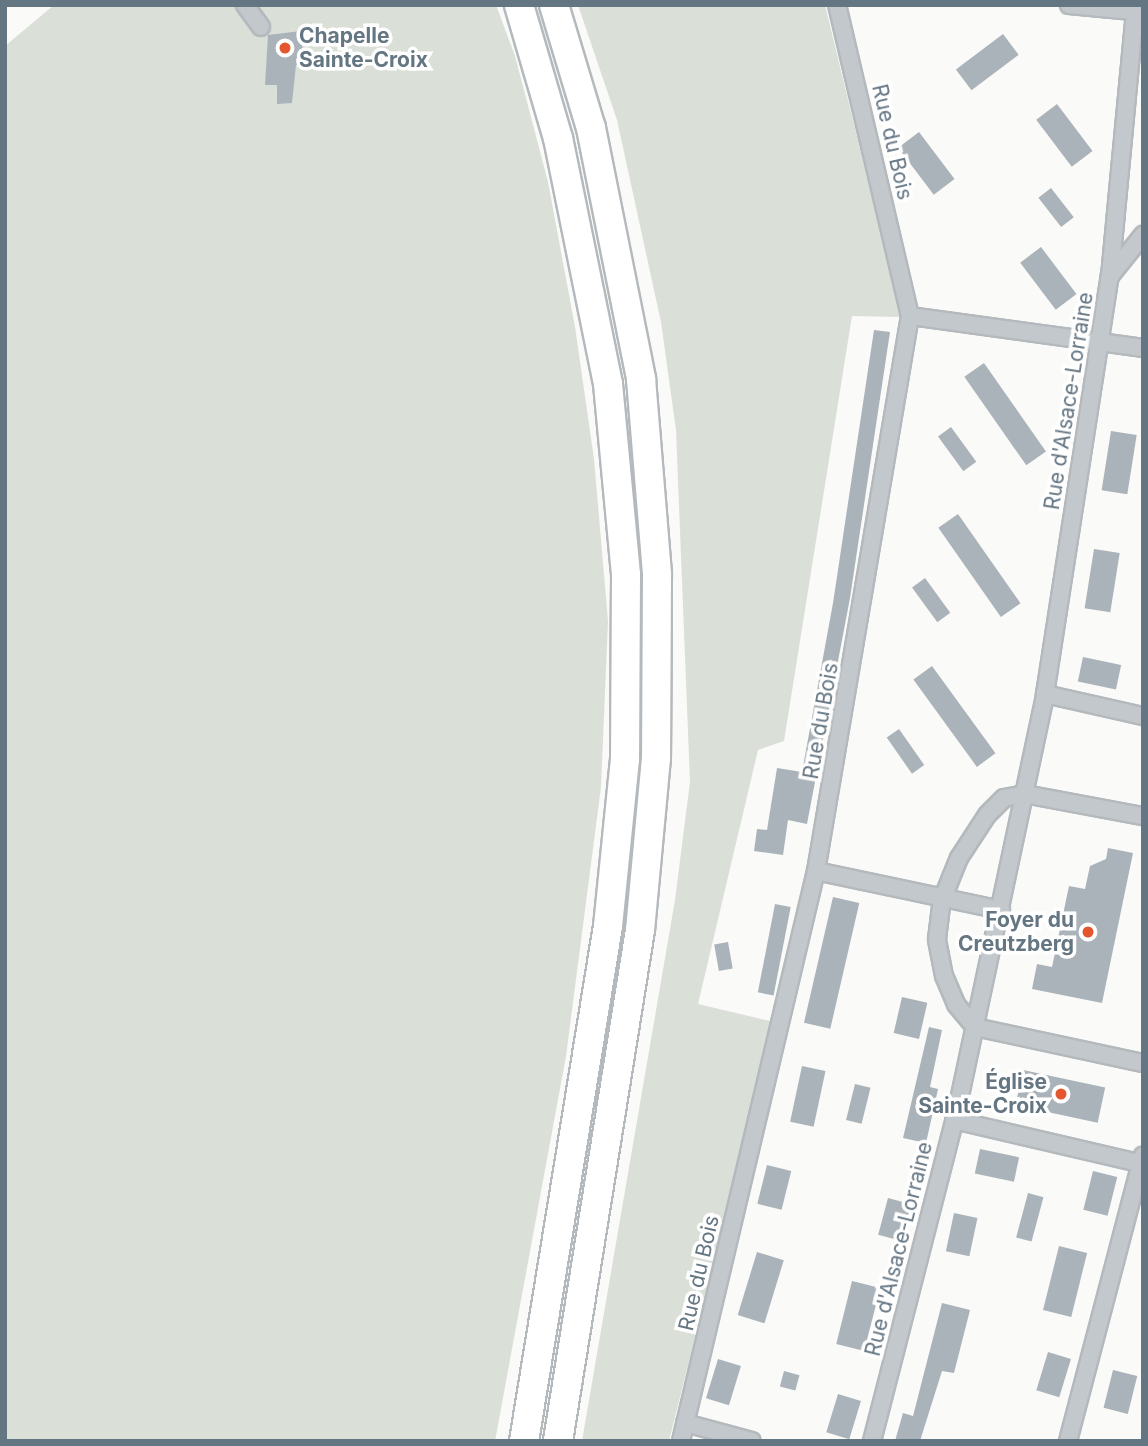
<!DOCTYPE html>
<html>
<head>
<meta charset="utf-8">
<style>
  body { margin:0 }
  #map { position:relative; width:1148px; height:1446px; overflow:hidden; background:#fafaf8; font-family:Inter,sans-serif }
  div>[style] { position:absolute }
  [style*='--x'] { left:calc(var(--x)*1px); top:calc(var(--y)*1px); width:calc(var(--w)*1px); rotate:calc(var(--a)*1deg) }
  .green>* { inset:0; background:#dadfd7 }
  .building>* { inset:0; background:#aab3b9; transform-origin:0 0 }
  .roads { filter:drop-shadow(2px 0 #b4b9bd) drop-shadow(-2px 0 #b4b9bd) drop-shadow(0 2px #b4b9bd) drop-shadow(0 -2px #b4b9bd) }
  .street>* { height:16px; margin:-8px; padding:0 8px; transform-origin:8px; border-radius:8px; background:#c3c8cc }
  .highway>* { height:28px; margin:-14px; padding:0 14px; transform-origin:14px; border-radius:14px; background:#fff }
  .dots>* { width:19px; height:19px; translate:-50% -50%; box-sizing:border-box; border:4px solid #fff; border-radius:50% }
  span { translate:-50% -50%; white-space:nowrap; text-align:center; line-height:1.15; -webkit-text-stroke:7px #fff; paint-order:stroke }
  .poi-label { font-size:21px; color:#657683; font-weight:700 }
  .left { translate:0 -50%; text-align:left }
  .right { translate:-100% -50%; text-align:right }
  .street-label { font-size:21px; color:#657683 }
  .frame { position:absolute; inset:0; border:7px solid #657683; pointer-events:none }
</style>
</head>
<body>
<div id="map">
  <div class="green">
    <div style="clip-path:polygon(54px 5px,496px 5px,515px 56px,548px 182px,575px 327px,594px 459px,608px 621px,601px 787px,566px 1056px,495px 1441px,5px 1441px,5px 46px)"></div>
    <div style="clip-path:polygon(578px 5px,825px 5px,901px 317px,852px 316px,784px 741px,758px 750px,698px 1004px,774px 1022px,669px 1441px,582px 1441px,675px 900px,690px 782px,676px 430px,661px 322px,617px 120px)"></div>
  </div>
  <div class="building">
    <div style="clip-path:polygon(301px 31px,304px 64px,296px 65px,292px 103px,277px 104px,277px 85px,265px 85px,268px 35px)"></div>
    <div style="left:1003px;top:34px;width:26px;height:59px;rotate:53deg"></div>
    <div style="left:1057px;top:104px;width:59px;height:26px;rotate:53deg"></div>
    <div style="left:919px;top:132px;width:59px;height:26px;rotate:53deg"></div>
    <div style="left:1051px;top:188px;width:37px;height:16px;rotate:52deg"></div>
    <div style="left:1041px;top:247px;width:59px;height:26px;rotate:53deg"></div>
    <div style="clip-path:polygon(874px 330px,890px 332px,850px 598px,807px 824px,788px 820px,783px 855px,754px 851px,757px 829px,767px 830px,777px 768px,802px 772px,833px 603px)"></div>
    <div style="left:984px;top:363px;width:108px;height:24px;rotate:55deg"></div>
    <div style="left:951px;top:427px;width:43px;height:16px;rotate:54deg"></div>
    <div style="left:1111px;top:431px;width:26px;height:60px;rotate:9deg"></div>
    <div style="left:958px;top:514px;width:109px;height:24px;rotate:55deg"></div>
    <div style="left:1094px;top:549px;width:26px;height:60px;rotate:9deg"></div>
    <div style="left:925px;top:578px;width:43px;height:16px;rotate:54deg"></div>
    <div style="left:1083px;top:657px;width:39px;height:25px;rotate:12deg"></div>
    <div style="left:932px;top:666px;width:108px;height:23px;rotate:54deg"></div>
    <div style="left:899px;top:729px;width:44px;height:15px;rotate:55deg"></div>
    <div style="clip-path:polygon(1108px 848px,1133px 853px,1102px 1003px,1032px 989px,1037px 964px,1052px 967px,1069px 886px,1085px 889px,1090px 866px,1106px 859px)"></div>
    <div style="left:833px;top:897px;width:27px;height:129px;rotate:13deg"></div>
    <div style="left:775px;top:904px;width:16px;height:90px;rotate:11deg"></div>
    <div style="left:728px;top:942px;width:27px;height:14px;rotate:80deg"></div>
    <div style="left:902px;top:997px;width:26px;height:37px;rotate:13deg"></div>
    <div style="clip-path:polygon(929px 1027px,942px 1030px,930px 1087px,938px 1089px,926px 1143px,903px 1138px)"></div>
    <div style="left:802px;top:1066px;width:24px;height:57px;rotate:12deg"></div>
    <div style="left:1023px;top:1070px;width:84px;height:36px;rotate:12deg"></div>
    <div style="left:855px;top:1084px;width:16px;height:37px;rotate:14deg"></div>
    <div style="left:980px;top:1149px;width:40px;height:25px;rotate:12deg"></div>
    <div style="left:767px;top:1165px;width:25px;height:40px;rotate:14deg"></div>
    <div style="left:1093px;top:1171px;width:25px;height:40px;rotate:14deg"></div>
    <div style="left:1028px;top:1193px;width:16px;height:46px;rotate:15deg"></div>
    <div style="left:888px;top:1198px;width:24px;height:38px;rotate:15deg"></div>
    <div style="left:954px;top:1213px;width:24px;height:39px;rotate:12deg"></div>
    <div style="left:1059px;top:1246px;width:29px;height:66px;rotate:14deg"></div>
    <div style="left:757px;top:1252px;width:28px;height:66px;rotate:17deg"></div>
    <div style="left:852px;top:1281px;width:29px;height:65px;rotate:14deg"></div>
    <div style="clip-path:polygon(942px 1303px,970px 1310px,954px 1373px,942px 1371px,920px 1441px,895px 1441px,903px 1413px,913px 1416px)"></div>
    <div style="left:1048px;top:1352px;width:24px;height:40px;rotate:17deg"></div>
    <div style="left:718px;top:1359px;width:24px;height:41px;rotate:17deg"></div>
    <div style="left:1113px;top:1370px;width:25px;height:39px;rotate:14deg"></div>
    <div style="left:784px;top:1371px;width:16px;height:16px;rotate:15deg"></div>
    <div style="left:838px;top:1394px;width:24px;height:40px;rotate:17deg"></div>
  </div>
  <div class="roads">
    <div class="street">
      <div style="--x:245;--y:5;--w:27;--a:54"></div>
      <div style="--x:1069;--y:5;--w:74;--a:5.4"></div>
      <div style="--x:1110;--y:276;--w:53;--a:-51.2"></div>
      <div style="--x:910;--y:316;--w:235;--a:7.8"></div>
      <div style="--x:1045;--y:694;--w:100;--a:12.7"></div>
      <div style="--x:816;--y:871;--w:189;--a:11.9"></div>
      <div style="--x:975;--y:1027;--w:30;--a:-130"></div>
      <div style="--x:956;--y:1004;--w:30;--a:-113"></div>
      <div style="--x:944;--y:976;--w:38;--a:-101"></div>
      <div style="--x:937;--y:939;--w:39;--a:-83"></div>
      <div style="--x:942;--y:900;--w:45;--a:-68"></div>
      <div style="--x:959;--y:858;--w:51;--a:-56.9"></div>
      <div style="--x:987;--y:815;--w:24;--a:-45"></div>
      <div style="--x:1004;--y:798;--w:21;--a:-11"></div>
      <div style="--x:1025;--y:794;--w:120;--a:10.6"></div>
      <div style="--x:975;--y:1027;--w:172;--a:12.1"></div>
      <div style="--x:954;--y:1120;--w:194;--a:13.1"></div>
      <div style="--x:685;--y:1423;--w:69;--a:15"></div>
      <div style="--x:681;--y:1441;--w:586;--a:-76.68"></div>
      <div style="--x:816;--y:871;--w:563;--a:-80.39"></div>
      <div style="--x:910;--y:316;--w:319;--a:-103.2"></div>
      <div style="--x:872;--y:1441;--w:347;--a:-75.6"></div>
      <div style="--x:958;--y:1105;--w:420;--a:-78"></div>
      <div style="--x:1045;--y:694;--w:423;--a:-81.2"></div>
      <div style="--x:1110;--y:276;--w:266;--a:-84.6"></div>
      <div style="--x:1068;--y:1441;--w:295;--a:-75.3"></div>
    </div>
    <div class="highway">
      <div style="--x:519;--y:5;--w:139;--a:73.7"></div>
      <div style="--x:558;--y:138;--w:251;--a:78.5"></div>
      <div style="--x:608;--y:384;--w:192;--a:84.6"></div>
      <div style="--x:626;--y:575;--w:184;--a:90.3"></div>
      <div style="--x:625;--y:759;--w:168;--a:95.8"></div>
      <div style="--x:608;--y:926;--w:522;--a:99.26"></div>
      <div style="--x:554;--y:5;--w:128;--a:73.3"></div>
      <div style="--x:591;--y:128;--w:256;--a:78.7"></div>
      <div style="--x:641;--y:379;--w:197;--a:85.3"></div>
      <div style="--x:657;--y:575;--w:183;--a:90.3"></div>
      <div style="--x:656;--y:758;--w:173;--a:95.3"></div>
      <div style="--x:640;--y:930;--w:518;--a:99.12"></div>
    </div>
  </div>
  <div class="dots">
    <div style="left:285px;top:48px;background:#e4572e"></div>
    <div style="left:1088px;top:932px;background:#e4572e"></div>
    <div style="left:1061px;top:1094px;background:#e4572e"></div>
  </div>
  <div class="poi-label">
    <span class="left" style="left:299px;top:48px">Chapelle<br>Sainte-Croix</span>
    <span class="right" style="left:1074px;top:932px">Foyer du<br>Creutzberg</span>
    <span class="right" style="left:1047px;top:1094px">Église<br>Sainte-Croix</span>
  </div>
  <div class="street-label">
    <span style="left:892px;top:142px;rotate:77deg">Rue du Bois</span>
    <span style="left:1069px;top:401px;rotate:-81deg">Rue d'Alsace-Lorraine</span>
    <span style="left:821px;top:721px;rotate:-80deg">Rue du Bois</span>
    <span style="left:899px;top:1249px;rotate:-76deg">Rue d'Alsace-Lorraine</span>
    <span style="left:699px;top:1273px;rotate:-77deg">Rue du Bois</span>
  </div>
  <div class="frame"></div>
</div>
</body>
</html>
